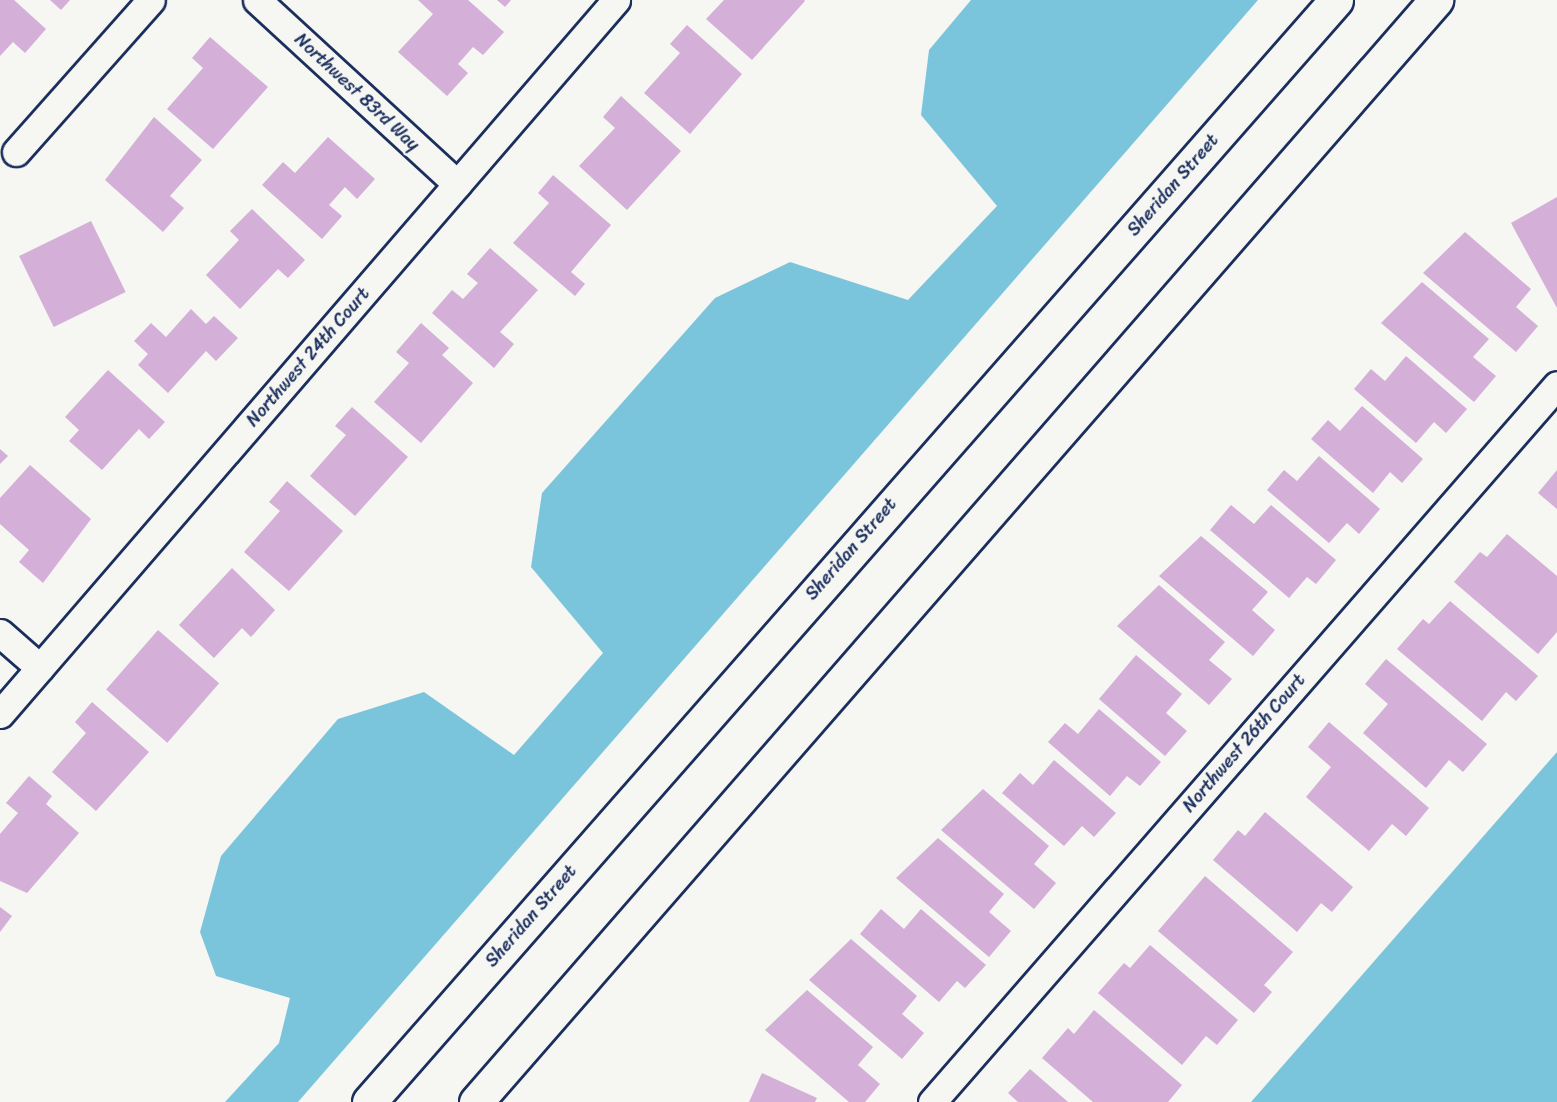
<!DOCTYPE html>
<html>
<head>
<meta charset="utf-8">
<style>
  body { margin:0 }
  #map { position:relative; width:1557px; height:1102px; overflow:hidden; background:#f6f6f2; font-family:Sriracha,sans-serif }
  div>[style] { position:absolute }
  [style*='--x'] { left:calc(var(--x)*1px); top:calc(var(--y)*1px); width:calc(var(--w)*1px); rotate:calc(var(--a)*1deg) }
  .water>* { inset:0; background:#7bc5dc }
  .building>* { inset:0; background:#d4afd8; transform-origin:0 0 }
  .roads { filter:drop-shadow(2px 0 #1b2f5e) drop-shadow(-2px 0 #1b2f5e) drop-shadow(0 2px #1b2f5e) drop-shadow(0 -2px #1b2f5e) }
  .street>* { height:27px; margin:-13.5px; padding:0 13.5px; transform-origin:13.5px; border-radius:13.5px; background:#f6f6f2 }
  .primary>* { height:33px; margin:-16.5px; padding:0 16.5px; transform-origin:16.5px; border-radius:16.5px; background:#f6f6f2 }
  span { translate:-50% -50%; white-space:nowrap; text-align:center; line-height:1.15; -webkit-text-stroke:4.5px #f6f6f2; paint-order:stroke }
  .street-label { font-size:18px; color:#1b2f5e }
</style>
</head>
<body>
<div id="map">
  <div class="water">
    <div style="clip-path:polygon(971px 0,1258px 0,298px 1102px,225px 1102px,279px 1043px,290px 998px,216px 976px,200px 932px,221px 856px,338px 719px,424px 692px,514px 755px,603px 653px,531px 567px,542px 493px,715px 298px,790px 262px,908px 300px,997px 206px,921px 115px,929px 50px)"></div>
    <div style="clip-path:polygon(1557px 752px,1557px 1102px,1251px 1102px)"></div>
  </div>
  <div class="building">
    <div style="clip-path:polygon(0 0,14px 0,46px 29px,25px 53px,13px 42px,0 56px)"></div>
    <div style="clip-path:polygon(50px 0,70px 0,61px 10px)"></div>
    <div style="clip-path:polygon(418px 0,468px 0,504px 32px,483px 55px,473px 47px,458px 64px,468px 73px,447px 96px,398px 52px,433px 14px)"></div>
    <div style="clip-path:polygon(497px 0,511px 0,505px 7px)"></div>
    <div style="clip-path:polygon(724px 0,804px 0,805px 1px,752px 60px,706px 19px)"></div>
    <div style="clip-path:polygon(687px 25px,742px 74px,690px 134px,644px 93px,680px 53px,670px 44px)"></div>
    <div style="clip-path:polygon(210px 37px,268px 87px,213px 149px,167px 109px,203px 68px,192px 58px)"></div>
    <div style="clip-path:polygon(621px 96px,681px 151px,627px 210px,579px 166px,615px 128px,603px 117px)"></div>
    <div style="clip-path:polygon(154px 117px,202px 160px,170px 196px,184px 208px,163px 232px,105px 180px)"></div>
    <div style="clip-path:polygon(328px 137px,375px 179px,357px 199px,345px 187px,329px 205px,342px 216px,322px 239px,262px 185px,283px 162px,295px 173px)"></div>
    <div style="clip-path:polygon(553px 175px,611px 225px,571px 272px,585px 284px,575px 296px,513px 243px,549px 203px,538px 193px)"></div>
    <div style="clip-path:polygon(1557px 197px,1557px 308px,1511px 223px)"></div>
    <div style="clip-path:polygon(252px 209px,305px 260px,288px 278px,278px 269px,240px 309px,206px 275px,239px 240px,230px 231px)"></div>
    <div style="left:91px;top:221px;width:79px;height:80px;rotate:64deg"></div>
    <div style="clip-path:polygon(1465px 232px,1531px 289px,1516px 307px,1538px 326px,1516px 352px,1423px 273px)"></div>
    <div style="clip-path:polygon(490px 248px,538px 290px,500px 332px,514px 344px,494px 368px,432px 313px,452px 290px,463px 299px,478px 283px,467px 274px)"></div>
    <div style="clip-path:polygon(1422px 282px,1489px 339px,1473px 357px,1496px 376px,1474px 402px,1381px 323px)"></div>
    <div style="clip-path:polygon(191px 309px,206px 324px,214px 316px,238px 338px,216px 361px,206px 351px,168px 393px,138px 365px,148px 354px,134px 341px,151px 323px,166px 337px)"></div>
    <div style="clip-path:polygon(421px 323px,449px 348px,442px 355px,473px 383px,421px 443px,374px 402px,409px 363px,396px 352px)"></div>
    <div style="clip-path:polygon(1406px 356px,1467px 409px,1446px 433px,1434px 422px,1416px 443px,1354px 389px,1371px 369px,1385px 381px)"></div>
    <div style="clip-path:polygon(108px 370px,165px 422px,149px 439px,139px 429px,102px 470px,69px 441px,79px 430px,65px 417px)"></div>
    <div style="clip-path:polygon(1362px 406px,1423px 459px,1402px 483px,1390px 472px,1373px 493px,1311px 439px,1328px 420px,1340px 431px)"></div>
    <div style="clip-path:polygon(352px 407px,408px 457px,355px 516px,310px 476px,346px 435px,335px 426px)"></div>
    <div style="clip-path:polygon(0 449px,8px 456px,0 464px)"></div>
    <div style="clip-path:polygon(1319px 456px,1380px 509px,1359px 534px,1347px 523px,1329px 543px,1267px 490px,1284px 470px,1297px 481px)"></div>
    <div style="clip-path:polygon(30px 465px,91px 519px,43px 583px,19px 562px,29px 550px,0 524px,0 498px)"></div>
    <div style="clip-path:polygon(1557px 470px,1557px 509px,1538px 493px)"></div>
    <div style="clip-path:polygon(287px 481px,343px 531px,289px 591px,244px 552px,280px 511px,269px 502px)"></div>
    <div style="clip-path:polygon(1231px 505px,1254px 524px,1271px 505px,1336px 560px,1316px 584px,1307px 577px,1289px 598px,1210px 530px)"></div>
    <div style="clip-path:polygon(1507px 534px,1557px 576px,1557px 632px,1538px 654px,1454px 582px,1480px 552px,1487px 557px)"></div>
    <div style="clip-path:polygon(1201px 536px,1268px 592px,1252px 610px,1275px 630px,1253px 656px,1159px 576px)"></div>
    <div style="clip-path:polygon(232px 568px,275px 610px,251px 637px,242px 628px,214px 658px,179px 625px)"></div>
    <div style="clip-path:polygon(1159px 585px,1225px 642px,1209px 660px,1232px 679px,1209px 705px,1117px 626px)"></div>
    <div style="clip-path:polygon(1450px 601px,1538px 676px,1516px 701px,1506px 692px,1482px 721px,1397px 649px,1423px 619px,1429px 624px)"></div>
    <div style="left:158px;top:630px;width:81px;height:79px;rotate:41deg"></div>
    <div style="clip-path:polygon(1136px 655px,1182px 694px,1166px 713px,1187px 731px,1165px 756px,1099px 699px)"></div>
    <div style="clip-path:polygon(1386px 659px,1487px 744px,1463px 772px,1449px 760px,1426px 788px,1363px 733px,1388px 704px,1365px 684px)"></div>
    <div style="clip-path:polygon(92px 702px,149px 752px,96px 811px,52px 772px,86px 733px,75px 722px)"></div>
    <div style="clip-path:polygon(1099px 709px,1161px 762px,1140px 786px,1127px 776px,1110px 796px,1048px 742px,1065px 723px,1078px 734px)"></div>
    <div style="clip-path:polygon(1329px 722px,1429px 808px,1406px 836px,1392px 824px,1369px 851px,1306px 797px,1331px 767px,1308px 747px)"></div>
    <div style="clip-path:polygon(1054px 760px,1116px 813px,1094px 837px,1082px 826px,1064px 846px,1002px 793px,1020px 773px,1033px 785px)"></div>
    <div style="clip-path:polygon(29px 776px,52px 796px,46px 804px,79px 833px,27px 893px,0 881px,0 834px,18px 813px,6px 803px)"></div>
    <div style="clip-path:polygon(983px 789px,1049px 846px,1034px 864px,1056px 883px,1034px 909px,941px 830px)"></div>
    <div style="clip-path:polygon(1265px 812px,1353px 887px,1332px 912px,1321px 903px,1297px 932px,1213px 860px,1238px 830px,1245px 836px)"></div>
    <div style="clip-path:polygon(938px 838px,1004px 894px,989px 912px,1011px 931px,989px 957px,896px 878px)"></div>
    <div style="clip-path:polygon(1205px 876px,1293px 952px,1264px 985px,1272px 992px,1254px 1013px,1158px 931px)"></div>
    <div style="clip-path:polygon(0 907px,12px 916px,0 932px)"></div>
    <div style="clip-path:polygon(881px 909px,904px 929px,921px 909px,986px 965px,965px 988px,957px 981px,939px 1002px,860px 934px)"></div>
    <div style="clip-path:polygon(851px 939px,917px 996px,902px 1014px,924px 1033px,902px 1059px,809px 980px)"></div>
    <div style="clip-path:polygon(1150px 945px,1238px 1020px,1217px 1045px,1206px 1036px,1182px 1065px,1098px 993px,1124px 963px,1130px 968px)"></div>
    <div style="clip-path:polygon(807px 990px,873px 1047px,858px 1065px,880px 1084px,865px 1102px,849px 1102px,765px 1030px)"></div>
    <div style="clip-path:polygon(1094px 1010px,1182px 1085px,1168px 1102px,1093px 1102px,1042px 1058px,1068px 1028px,1074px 1034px)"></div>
    <div style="clip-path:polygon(1030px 1069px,1068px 1102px,1018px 1102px,1008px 1093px)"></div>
    <div style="clip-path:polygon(762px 1073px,817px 1098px,815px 1102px,749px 1102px)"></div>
  </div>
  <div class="roads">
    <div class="street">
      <div style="--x:257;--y:0;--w:272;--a:42.6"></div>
      <div style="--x:16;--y:152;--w:203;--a:-48.4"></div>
      <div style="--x:0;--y:633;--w:53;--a:41.2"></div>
      <div style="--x:0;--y:714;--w:943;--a:-49.21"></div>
      <div style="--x:932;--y:1102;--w:951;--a:-48.92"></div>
    </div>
    <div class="primary">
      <div style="--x:369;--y:1102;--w:1466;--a:-48.73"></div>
      <div style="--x:476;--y:1102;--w:1462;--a:-48.94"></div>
    </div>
  </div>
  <div class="street-label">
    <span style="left:357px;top:92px;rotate:43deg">Northwest 83rd Way</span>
    <span style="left:1173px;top:185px;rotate:-49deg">Sheridan Street</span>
    <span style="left:308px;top:357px;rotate:-49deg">Northwest 24th Court</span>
    <span style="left:851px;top:549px;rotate:-49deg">Sheridan Street</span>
    <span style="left:1244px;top:743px;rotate:-49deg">Northwest 26th Court</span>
    <span style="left:531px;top:916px;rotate:-49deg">Sheridan Street</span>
  </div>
</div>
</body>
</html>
